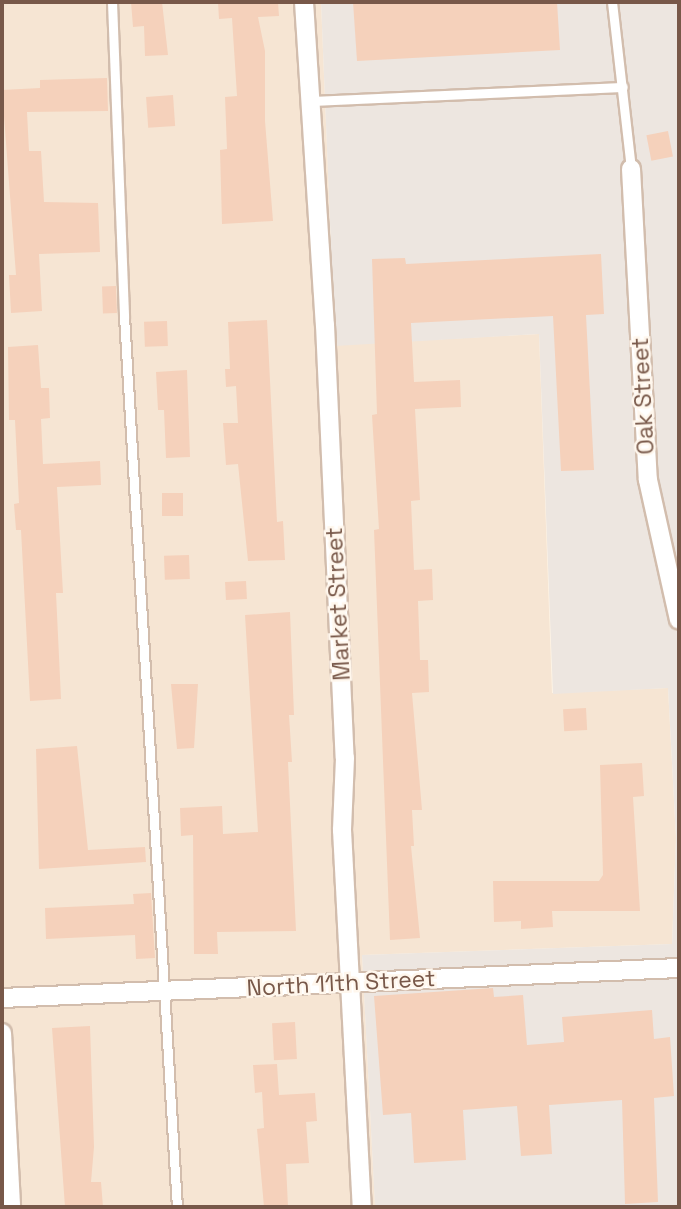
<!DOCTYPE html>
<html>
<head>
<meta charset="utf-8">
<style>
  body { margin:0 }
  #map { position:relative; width:681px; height:1209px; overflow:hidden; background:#fef4e5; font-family:"Space Grotesk",sans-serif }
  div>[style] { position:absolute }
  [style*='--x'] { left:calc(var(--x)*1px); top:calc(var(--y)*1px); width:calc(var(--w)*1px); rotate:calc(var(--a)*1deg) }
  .residential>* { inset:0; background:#f6e5d3 }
  .industrial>* { inset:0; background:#ede6e0 }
  .building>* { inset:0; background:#f5d1bb; transform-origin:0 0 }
  .roads { filter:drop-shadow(2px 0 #d2bdad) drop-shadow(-2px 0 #d2bdad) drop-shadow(0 2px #d2bdad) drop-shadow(0 -2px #d2bdad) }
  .service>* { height:9px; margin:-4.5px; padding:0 4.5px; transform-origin:4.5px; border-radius:4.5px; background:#fff }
  .minor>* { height:18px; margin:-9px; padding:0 9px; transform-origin:9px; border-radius:9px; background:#fff }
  span { translate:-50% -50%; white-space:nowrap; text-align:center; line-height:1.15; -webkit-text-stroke:5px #fff7ed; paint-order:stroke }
  .street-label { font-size:23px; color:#785849 }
  .frame { position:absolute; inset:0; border:4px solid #785849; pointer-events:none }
</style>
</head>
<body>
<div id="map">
  <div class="residential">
    <div style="clip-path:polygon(2px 2px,321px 2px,335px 345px,539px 334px,552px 693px,668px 688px,676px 838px,672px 944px,362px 955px,375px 1207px,2px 1207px)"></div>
  </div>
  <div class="industrial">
    <div style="clip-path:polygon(321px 2px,679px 2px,679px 1207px,375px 1207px,362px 955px,672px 944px,676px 838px,668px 688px,553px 694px,539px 334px,335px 346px)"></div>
  </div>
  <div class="building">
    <div style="clip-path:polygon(131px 2px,162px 2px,168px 55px,145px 56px,144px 26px,133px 27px)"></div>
    <div style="clip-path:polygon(218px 2px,278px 2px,279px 16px,258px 17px,265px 51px,265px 121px,273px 221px,222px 224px,220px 150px,227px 149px,225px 97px,237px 96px,232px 18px,219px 19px)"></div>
    <div style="clip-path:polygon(353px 2px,557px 2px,560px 50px,357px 61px)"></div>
    <div style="clip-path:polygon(107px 78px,108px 111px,27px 112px,29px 151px,41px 151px,44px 202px,98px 203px,100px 252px,39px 254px,42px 311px,11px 313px,9px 275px,16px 275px,2px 90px,40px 88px,40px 80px)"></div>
    <div style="left:173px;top:95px;width:31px;height:27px;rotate:86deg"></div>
    <div style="left:668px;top:131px;width:26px;height:22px;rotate:79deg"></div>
    <div style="clip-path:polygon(601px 254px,604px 314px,586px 315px,594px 470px,561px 471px,553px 316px,411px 323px,414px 382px,460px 380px,461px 407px,415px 409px,420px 500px,411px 501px,414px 570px,432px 569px,433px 600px,418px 601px,420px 660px,428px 660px,429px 692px,412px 693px,422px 810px,412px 810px,414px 846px,411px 846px,420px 938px,390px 940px,374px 530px,379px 529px,372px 415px,377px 414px,372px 259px,405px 258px,406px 264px)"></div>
    <div style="left:116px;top:286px;width:27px;height:14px;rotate:88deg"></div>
    <div style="clip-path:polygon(267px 320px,277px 522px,283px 521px,285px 560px,248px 561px,238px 464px,226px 465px,223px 423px,238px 423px,236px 386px,226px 387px,225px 369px,230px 369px,228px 322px)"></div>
    <div style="left:167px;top:321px;width:25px;height:23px;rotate:88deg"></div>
    <div style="clip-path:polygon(38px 345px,41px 388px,49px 388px,50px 418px,41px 419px,43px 464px,100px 461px,101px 485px,57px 487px,63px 593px,56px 593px,61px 699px,30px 701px,21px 530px,16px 530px,14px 504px,19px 503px,15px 420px,9px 420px,8px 347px)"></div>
    <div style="clip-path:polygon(187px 370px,190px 457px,166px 458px,164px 410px,158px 410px,156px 372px)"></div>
    <div style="left:162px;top:493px;width:21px;height:23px"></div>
    <div style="left:189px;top:555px;width:24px;height:25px;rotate:88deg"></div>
    <div style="left:246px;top:581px;width:18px;height:21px;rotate:87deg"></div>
    <div style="clip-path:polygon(290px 612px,294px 715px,289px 715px,292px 762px,288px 762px,296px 931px,217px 932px,218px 954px,194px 954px,193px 835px,181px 836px,180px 808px,222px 806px,223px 834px,258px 832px,245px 615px)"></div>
    <div style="clip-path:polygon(171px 684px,198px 684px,194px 748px,177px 749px)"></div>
    <div style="left:586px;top:708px;width:22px;height:23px;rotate:87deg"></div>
    <div style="clip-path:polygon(77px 746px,88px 850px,145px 847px,146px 862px,39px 869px,36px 749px)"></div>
    <div style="clip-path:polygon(642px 763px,644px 796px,633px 797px,640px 911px,552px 911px,553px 927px,521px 929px,521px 921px,494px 922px,493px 881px,599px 881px,603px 875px,600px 765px)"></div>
    <div style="clip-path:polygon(151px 893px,155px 958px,136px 959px,135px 935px,46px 939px,45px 908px,134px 904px,133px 894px)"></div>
    <div style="clip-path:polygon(493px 988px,494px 997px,523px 995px,527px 1045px,564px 1042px,562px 1017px,652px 1010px,654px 1039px,670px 1037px,674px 1096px,654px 1098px,658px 1202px,625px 1204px,622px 1100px,549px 1105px,552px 1154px,521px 1156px,517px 1106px,463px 1110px,466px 1160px,414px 1163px,411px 1113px,383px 1115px,374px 996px)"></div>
    <div style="left:295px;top:1022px;width:37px;height:23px;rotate:87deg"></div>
    <div style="clip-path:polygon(90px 1026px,94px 1147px,91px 1182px,101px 1182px,103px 1207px,65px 1207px,52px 1028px)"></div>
    <div style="clip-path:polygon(277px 1064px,279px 1095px,315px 1093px,317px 1121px,306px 1122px,309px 1163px,286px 1164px,288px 1207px,264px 1207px,257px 1129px,264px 1128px,262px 1092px,255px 1093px,253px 1065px)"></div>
  </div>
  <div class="roads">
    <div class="service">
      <div style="--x:112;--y:2;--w:314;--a:87.8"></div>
      <div style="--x:124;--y:316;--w:893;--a:86.6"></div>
      <div style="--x:612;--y:2;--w:168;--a:83.5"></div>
      <div style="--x:311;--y:101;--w:312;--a:-2.6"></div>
    </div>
    <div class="minor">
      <div style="--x:304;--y:2;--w:324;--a:86.3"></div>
      <div style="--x:325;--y:325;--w:433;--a:87.4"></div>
      <div style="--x:345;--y:758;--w:72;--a:92.4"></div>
      <div style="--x:342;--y:830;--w:378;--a:87"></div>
      <div style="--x:631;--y:169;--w:311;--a:86.9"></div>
      <div style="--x:648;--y:480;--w:143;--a:77.5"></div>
      <div style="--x:2;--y:998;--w:678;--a:-2.54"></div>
      <div style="--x:2;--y:1033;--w:174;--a:87"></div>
    </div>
  </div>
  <div class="street-label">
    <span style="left:643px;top:396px;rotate:-93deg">Oak Street</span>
    <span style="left:338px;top:604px;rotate:-93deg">Market Street</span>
    <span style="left:341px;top:983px;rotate:-3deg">North 11th Street</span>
  </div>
  <div class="frame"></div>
</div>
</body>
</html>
